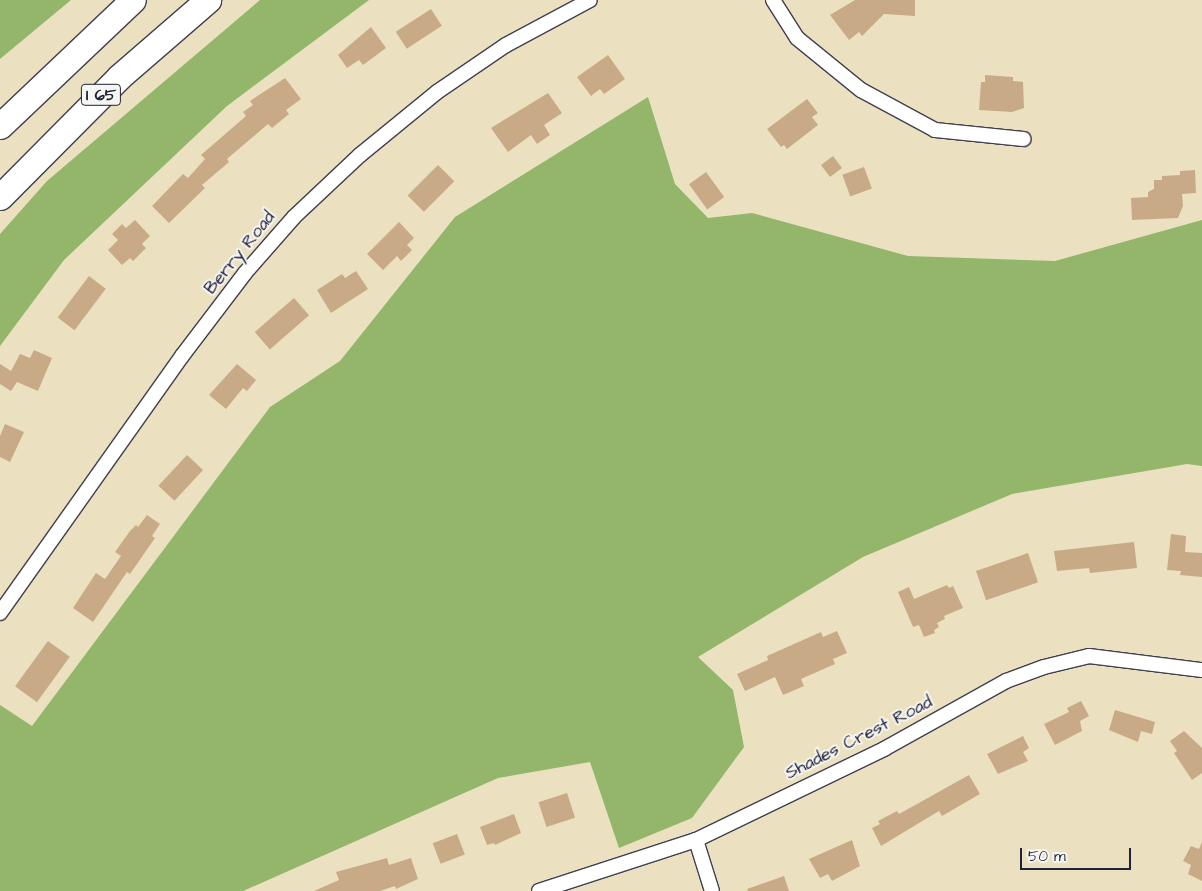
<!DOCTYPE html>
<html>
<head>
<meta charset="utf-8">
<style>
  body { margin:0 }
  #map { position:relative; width:1202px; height:891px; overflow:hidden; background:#ebe1c0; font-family:"Architects Daughter",sans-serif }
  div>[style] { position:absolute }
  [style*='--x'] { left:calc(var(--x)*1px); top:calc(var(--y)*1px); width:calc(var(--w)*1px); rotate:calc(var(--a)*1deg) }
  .forest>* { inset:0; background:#93b66b }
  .building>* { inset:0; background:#c8ab86; transform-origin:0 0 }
  .roads { filter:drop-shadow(1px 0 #403f4f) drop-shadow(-1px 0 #403f4f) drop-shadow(0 1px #403f4f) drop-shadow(0 -1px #403f4f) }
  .minor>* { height:14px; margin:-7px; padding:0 7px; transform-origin:7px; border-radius:7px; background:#fff }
  .motorway>* { height:25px; margin:-12.5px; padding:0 12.5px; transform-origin:12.5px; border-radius:12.5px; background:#fff }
  span { translate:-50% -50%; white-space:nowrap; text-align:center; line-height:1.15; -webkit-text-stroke:4px #f6f6f2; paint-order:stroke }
  .shield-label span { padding:1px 4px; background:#f6f6f2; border:1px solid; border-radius:4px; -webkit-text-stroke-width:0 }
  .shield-label { font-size:16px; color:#22223b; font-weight:700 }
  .street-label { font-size:18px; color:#22223b }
  .scale { position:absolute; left:1020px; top:848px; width:111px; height:22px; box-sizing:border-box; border:2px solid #22223b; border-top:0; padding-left:6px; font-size:15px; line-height:18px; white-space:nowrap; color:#22223b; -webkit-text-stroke:4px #f6f6f2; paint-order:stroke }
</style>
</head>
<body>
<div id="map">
  <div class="forest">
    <div style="clip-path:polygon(0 0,71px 0,0 59px)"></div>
    <div style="clip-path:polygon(260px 0,369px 0,227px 106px,64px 260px,0 346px,0 234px,47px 181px)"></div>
    <div style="clip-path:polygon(648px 97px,675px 184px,708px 218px,752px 213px,908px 256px,1055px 261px,1202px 220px,1202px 466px,1187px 464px,1012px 494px,863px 557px,698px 657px,733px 690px,744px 747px,692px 818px,619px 848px,590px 762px,498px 778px,243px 891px,0 891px,0 705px,32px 726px,270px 407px,340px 361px,455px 217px)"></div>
  </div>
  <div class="building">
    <div style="clip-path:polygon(855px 0,915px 0,915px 16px,884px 14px,862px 36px,859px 32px,849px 40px,830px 15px)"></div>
    <div style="left:431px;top:9px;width:20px;height:42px;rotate:57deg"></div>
    <div style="clip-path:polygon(371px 27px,386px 48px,363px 65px,359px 60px,347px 68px,338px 55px)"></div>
    <div style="clip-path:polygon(608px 55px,625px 79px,604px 94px,600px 89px,591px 96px,577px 77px)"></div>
    <div style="clip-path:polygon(985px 75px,1013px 77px,1013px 81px,1023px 82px,1024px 108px,1012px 112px,979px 110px,981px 82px,985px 82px)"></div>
    <div style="clip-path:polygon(285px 78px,301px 99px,286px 110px,289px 114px,272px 128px,268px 124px,227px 159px,229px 162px,202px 185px,205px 188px,169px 223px,152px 206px,183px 174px,188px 178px,205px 159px,201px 155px,246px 116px,243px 112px,253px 105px,250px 101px)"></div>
    <div style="clip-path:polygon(548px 93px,562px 113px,544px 125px,550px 135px,537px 144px,531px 135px,508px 152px,491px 128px)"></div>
    <div style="clip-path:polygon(807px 99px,818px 113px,812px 117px,818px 125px,787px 149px,784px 145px,781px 147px,767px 129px)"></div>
    <div style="left:833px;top:156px;width:15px;height:15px;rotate:53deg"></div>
    <div style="left:438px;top:165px;width:23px;height:43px;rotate:45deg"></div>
    <div style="left:864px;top:167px;width:23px;height:23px;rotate:70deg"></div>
    <div style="clip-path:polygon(1195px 170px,1196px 193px,1182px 194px,1183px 206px,1178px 218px,1132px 220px,1131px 198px,1148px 197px,1148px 192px,1154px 189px,1154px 180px,1162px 180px,1162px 176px,1180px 175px,1180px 171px)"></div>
    <div style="left:706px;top:172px;width:31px;height:21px;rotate:54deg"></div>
    <div style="clip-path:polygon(135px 220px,150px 236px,142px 244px,146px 248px,133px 261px,130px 258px,122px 265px,108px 250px,118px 240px,112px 234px,122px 224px,126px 228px)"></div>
    <div style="clip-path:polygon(399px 222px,414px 238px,407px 245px,412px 250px,401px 261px,397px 256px,383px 270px,367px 254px)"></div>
    <div style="clip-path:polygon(356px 271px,368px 289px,331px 313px,317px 290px,342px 274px,345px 278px)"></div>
    <div style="left:89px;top:276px;width:21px;height:52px;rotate:37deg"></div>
    <div style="left:294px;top:298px;width:23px;height:52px;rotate:49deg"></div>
    <div style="clip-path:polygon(34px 350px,52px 358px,38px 391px,17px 382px,11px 391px,0 384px,0 364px,11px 371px,20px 354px,30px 358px)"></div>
    <div style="clip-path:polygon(237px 364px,256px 380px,247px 391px,243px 388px,226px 409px,209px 395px)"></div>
    <div style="clip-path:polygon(5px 424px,24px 432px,10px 462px,0 457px,0 436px)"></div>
    <div style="left:187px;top:455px;width:22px;height:42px;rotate:43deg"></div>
    <div style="clip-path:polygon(147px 515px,160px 524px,152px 536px,155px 538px,130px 574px,127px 572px,93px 622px,73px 608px,96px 573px,105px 579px,121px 556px,115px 552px,130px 531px,136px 525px,138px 527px)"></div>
    <div style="clip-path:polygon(1171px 534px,1186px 536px,1185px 552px,1202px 553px,1202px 577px,1180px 575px,1181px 571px,1167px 570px)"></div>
    <div style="clip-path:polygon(1134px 542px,1137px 568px,1090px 573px,1089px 568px,1057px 571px,1054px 551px)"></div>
    <div style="left:1028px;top:553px;width:31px;height:55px;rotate:71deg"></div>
    <div style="clip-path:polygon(947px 585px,949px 588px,953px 586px,963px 608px,944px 616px,945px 619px,937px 623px,939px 627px,934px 630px,935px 633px,924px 637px,919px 625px,913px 627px,898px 592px,909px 587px,914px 599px)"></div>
    <div style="clip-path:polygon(837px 631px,847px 653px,833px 659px,835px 664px,801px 679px,804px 686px,783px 695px,775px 677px,745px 691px,737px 674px,768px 660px,767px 656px,821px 632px,823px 637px)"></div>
    <div style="left:48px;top:641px;width:27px;height:56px;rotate:36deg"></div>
    <div style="clip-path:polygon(1081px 701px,1089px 716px,1080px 721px,1082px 731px,1055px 745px,1044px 724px,1069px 712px,1067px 708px)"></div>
    <div style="clip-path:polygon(1115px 710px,1155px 722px,1152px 734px,1141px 731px,1138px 742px,1109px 730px)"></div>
    <div style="clip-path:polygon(1184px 731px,1202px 748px,1202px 773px,1192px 780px,1174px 753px,1177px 751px,1170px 741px)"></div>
    <div style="clip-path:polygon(1023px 736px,1029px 748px,1023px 752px,1028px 761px,998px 774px,987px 754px)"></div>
    <div style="clip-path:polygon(969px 775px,980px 794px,942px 816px,939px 811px,881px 846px,872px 828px,880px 824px,878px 821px,897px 811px,899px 814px)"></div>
    <div style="left:567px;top:793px;width:26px;height:30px;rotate:72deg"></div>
    <div style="clip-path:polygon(514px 814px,521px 833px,495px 845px,494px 843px,487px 845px,480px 827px)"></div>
    <div style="left:457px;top:834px;width:22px;height:26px;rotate:69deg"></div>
    <div style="clip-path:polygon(852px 840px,860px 866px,832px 881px,828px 874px,820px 878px,809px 859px)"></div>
    <div style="clip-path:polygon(1202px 842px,1202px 881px,1188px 874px,1191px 865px,1183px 861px,1191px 846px,1199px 849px)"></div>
    <div style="clip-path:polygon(387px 858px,389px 865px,411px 858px,418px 879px,396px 889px,395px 886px,380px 891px,314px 891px,339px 880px,336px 872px)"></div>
    <div style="clip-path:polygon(784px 876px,789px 891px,748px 891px,747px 889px)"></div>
  </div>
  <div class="roads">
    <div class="minor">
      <div style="--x:773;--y:0;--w:45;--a:57.7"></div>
      <div style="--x:797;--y:38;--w:82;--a:39.1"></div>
      <div style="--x:861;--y:90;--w:84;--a:28.4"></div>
      <div style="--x:935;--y:130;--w:89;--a:5.8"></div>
      <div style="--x:0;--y:613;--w:315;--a:-54.7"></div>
      <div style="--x:182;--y:356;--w:104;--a:-52.8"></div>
      <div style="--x:245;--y:273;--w:74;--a:-48.8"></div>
      <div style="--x:294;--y:217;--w:91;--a:-43.2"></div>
      <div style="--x:360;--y:155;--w:99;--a:-39.3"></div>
      <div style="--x:437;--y:92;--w:83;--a:-34.3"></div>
      <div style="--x:506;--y:45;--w:95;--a:-28.2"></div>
      <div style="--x:696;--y:840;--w:53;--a:72.6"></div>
      <div style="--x:539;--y:891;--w:165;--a:-18"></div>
      <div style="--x:696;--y:840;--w:209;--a:-25.8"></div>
      <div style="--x:884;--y:749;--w:140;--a:-29.1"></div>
      <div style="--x:1006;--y:681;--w:40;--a:-20.2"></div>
      <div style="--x:1044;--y:667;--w:46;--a:-13.7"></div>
      <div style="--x:1089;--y:656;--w:114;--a:7.1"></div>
    </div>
    <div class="motorway">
      <div style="--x:0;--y:126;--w:183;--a:-43.5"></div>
      <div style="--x:0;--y:197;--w:169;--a:-45.2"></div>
      <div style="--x:119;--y:77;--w:118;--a:-40.9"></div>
    </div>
  </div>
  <div class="shield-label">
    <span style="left:101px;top:95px">I 65</span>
  </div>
  <div class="street-label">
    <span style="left:240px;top:253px;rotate:-51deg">Berry Road</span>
    <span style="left:859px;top:738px;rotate:-27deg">Shades Crest Road</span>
  </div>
  <div class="scale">50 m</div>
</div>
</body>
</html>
